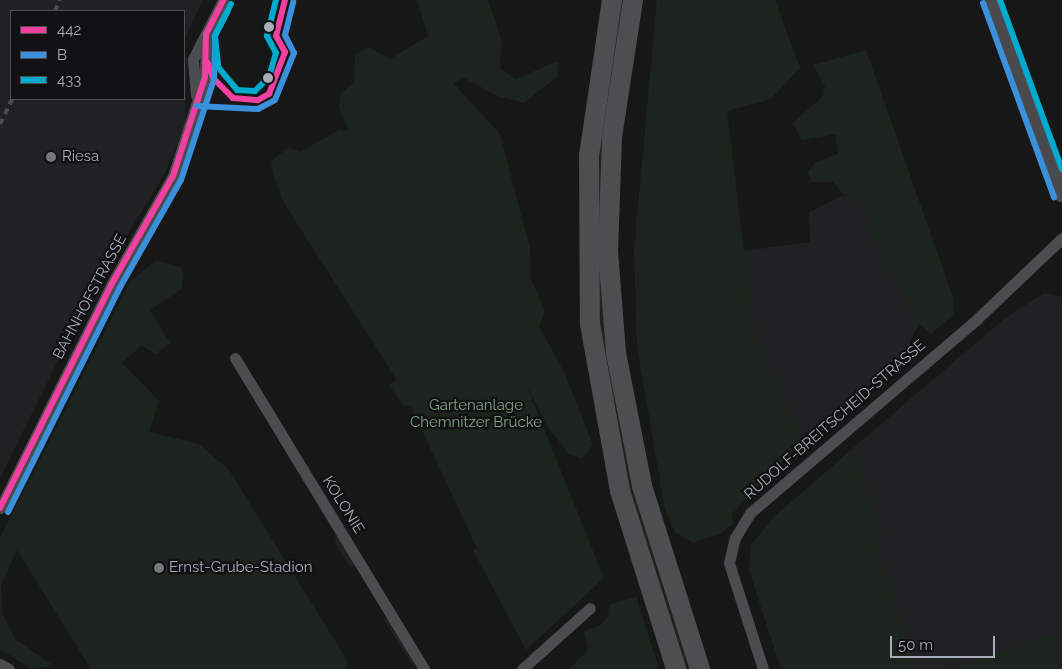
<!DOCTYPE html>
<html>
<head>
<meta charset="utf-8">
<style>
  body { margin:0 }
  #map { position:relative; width:1062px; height:669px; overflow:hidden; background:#171717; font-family:Raleway,sans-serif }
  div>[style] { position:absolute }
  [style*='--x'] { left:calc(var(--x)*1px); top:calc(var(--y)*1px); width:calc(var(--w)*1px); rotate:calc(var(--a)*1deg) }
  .built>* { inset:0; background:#212123 }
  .green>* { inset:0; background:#1d241e; transform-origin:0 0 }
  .street>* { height:11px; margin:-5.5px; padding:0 5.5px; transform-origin:5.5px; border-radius:5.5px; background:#4b4c50 }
  .secondary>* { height:16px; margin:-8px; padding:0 8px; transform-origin:8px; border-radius:8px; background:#4a4a4e }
  .highway>* { height:20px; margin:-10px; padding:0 10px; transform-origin:10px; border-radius:10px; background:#4e4e51 }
  .rail>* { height:4px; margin-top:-2px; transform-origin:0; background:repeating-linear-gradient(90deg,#4b4c4f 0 6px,transparent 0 11px) }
  .bus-1>* { height:6px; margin:-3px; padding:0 3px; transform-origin:3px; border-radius:3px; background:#f240a1 }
  .bus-2>* { height:6px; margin:-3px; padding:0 3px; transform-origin:3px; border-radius:3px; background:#3a90db }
  .bus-3>* { height:6px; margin:-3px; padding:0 3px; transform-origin:3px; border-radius:3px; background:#00a9ce }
  .dots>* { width:14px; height:14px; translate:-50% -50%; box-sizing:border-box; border:2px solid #111113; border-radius:50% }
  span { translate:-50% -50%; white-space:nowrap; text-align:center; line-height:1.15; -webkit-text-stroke:4.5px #111113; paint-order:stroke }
  .poi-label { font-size:15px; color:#a8adb8 }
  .left { translate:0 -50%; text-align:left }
  .street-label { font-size:15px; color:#a8adb8 }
  .park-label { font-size:15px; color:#7fa381 }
  .legend { position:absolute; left:10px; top:10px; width:175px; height:90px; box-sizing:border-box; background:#111113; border:1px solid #4d4f55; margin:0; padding:6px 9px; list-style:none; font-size:15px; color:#a8adb8 }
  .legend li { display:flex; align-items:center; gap:10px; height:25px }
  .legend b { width:25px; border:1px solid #4d4f55 }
  .scale { position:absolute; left:890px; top:636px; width:105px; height:22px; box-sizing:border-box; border:2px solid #a8adb8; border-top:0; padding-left:6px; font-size:15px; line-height:18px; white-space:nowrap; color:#a8adb8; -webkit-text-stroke:4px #111113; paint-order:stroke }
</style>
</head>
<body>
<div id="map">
  <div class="built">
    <div style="clip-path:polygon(0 0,203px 0,184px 40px,184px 11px,11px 11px,11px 99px,184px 99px,184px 52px,187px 58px,185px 127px,164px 175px,89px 298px,0 478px)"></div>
    <div style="clip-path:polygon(844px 195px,859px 203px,869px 215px,876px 246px,920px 324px,909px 341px,915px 348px,803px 441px,754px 334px,743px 251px,810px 242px,809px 212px)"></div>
    <div style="clip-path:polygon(1044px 293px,1062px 297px,1062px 632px,948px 669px,917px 669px,874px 537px,882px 533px,852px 449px,1005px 318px)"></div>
  </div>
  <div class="green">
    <div style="clip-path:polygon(417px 0,488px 0,502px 41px,500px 68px,516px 79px,558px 61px,557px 77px,524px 103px,498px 96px,462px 77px,454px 84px,500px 134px,530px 249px,531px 279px,545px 311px,539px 326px,564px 372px,593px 445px,582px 459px,568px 453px,548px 427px,526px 384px,604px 578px,526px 650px,473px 550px,477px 548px,411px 407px,403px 405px,389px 385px,397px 380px,284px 203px,273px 174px,271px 161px,289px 147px,300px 152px,339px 130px,349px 131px,339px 108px,340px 94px,354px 83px,355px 55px,368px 47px,390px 59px,428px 36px)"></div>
    <div style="clip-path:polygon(619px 0,625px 0,612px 381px,626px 458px,691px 669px,683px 669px,620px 457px,600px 339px,595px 180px)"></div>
    <div style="clip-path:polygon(657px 0,775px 0,800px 68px,771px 99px,727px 111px,754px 334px,803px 441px,732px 514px,734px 523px,721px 533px,693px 543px,675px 532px,665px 510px,637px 347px,634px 249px)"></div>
    <div style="clip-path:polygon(866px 50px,954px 300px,953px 315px,931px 334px,920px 324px,876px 245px,869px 215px,859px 203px,844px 195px,833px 182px,811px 182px,808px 172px,816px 162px,838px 154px,836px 134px,802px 140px,793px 123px,823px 96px,825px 86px,813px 65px)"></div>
    <div style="clip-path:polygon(156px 260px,183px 268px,182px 289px,150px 310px,170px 343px,155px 354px,142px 345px,122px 363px,159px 401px,149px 432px,199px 444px,229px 470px,347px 660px,347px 669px,91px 669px,17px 550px,1px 585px,3px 614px,15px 639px,54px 666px,31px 669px,0 649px,0 538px,130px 282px)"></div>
    <div style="clip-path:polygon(852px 449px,883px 533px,874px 537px,917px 669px,781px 669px,749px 570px,751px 545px,775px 516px)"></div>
    <div style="clip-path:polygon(337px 533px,356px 564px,350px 567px,335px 543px)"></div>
    <div style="clip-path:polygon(636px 596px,659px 669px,569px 669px,588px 650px,584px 631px,599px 626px,608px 617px,609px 605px)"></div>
    <div style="left:387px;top:617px;width:55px;height:4px;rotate:58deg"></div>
    <div style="clip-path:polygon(1062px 632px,1062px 669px,948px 669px)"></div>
  </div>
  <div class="street">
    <div style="--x:196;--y:95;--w:36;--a:-95"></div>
    <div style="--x:193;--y:59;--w:66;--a:-63"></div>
    <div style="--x:235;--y:358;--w:364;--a:58.7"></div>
    <div style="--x:0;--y:508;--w:249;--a:-63.5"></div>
    <div style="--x:111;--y:285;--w:125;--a:-60.4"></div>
    <div style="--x:173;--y:176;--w:104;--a:-72.1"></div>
    <div style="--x:205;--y:77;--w:43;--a:-88.7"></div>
    <div style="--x:0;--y:664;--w:10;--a:29"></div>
    <div style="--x:522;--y:669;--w:91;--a:-41.9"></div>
    <div style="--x:763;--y:669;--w:111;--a:-107.8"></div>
    <div style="--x:729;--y:563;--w:26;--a:-77"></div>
    <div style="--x:735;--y:538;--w:29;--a:-59"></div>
    <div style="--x:750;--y:513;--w:299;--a:-40.5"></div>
    <div style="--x:977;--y:319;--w:117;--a:-43.6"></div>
  </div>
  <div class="secondary">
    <div style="--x:991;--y:0;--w:207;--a:69.9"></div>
  </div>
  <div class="highway">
    <div style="--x:612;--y:0;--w:157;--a:98.4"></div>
    <div style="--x:589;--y:155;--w:169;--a:89.7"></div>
    <div style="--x:590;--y:324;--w:170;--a:79.8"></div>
    <div style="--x:620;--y:491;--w:187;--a:72.5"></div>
    <div style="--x:633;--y:0;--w:140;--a:98.7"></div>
    <div style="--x:612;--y:138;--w:113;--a:92"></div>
    <div style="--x:608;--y:251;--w:102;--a:85.5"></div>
    <div style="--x:616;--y:353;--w:136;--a:78.9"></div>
    <div style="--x:642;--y:486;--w:192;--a:72.4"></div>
  </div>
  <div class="rail">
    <div style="--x:55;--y:11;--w:12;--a:-66"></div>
    <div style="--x:0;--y:124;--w:28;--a:-64"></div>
  </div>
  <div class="bus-1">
    <div style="--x:207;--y:62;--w:18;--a:68"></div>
    <div style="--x:214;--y:79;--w:27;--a:45"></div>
    <div style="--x:233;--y:98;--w:25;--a:5"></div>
    <div style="--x:258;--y:100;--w:13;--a:-29"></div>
    <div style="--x:269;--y:94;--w:45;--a:-69.1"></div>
    <div style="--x:285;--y:52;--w:18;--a:-119"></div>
    <div style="--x:276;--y:36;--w:37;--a:-76"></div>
    <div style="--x:0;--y:508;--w:249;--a:-63.5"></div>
    <div style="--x:111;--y:285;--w:125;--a:-60.4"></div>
    <div style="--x:173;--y:176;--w:104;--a:-72.1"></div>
    <div style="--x:205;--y:77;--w:43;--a:-88.7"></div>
    <div style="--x:206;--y:34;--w:38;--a:-63"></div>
  </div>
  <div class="bus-2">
    <div style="--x:983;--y:3;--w:207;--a:69.9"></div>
    <div style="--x:197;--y:106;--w:61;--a:2.8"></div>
    <div style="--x:258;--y:109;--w:19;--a:-28"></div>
    <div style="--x:275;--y:100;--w:51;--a:-68"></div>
    <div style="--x:294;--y:53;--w:20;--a:-117"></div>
    <div style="--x:285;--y:35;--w:34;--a:-76"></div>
    <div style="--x:8;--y:512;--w:249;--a:-63.5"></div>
    <div style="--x:119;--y:289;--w:125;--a:-60.4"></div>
    <div style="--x:181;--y:180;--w:106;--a:-71.9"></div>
    <div style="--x:214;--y:79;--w:43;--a:-88.7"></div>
    <div style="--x:215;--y:36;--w:27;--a:-63"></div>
  </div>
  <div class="bus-3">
    <div style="--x:1000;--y:0;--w:180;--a:69.9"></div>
    <div style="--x:231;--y:4;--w:36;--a:117"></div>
    <div style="--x:215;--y:36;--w:31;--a:84"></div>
    <div style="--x:218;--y:67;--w:30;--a:50"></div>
    <div style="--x:237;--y:90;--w:18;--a:3"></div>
    <div style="--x:255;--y:91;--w:20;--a:-45"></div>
    <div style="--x:269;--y:77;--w:25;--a:-74"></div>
    <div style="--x:276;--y:53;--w:19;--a:-118"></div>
    <div style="--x:267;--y:36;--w:37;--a:-76"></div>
  </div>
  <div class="dots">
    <div style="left:269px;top:27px;background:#a8adb8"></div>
    <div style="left:268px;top:78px;background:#a8adb8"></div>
    <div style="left:51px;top:157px;background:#757880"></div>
    <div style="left:159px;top:568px;background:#757880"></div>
  </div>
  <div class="poi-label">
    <span class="left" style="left:62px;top:157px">Riesa</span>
    <span class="left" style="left:169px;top:568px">Ernst-Grube-Stadion</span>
  </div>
  <div class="street-label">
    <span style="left:90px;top:297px;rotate:-62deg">BAHNHOFSTRASSE</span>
    <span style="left:835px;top:420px;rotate:-41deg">RUDOLF-BREITSCHEID-STRASSE</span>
    <span style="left:343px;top:505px;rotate:58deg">KOLONIE</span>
  </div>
  <div class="park-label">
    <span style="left:476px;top:414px">Gartenanlage<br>Chemnitzer Brücke</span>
  </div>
  <ul class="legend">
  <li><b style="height:6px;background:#f240a1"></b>442</li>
  <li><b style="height:6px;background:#3a90db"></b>B</li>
  <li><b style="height:6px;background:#00a9ce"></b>433</li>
  </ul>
  <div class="scale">50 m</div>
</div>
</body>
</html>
